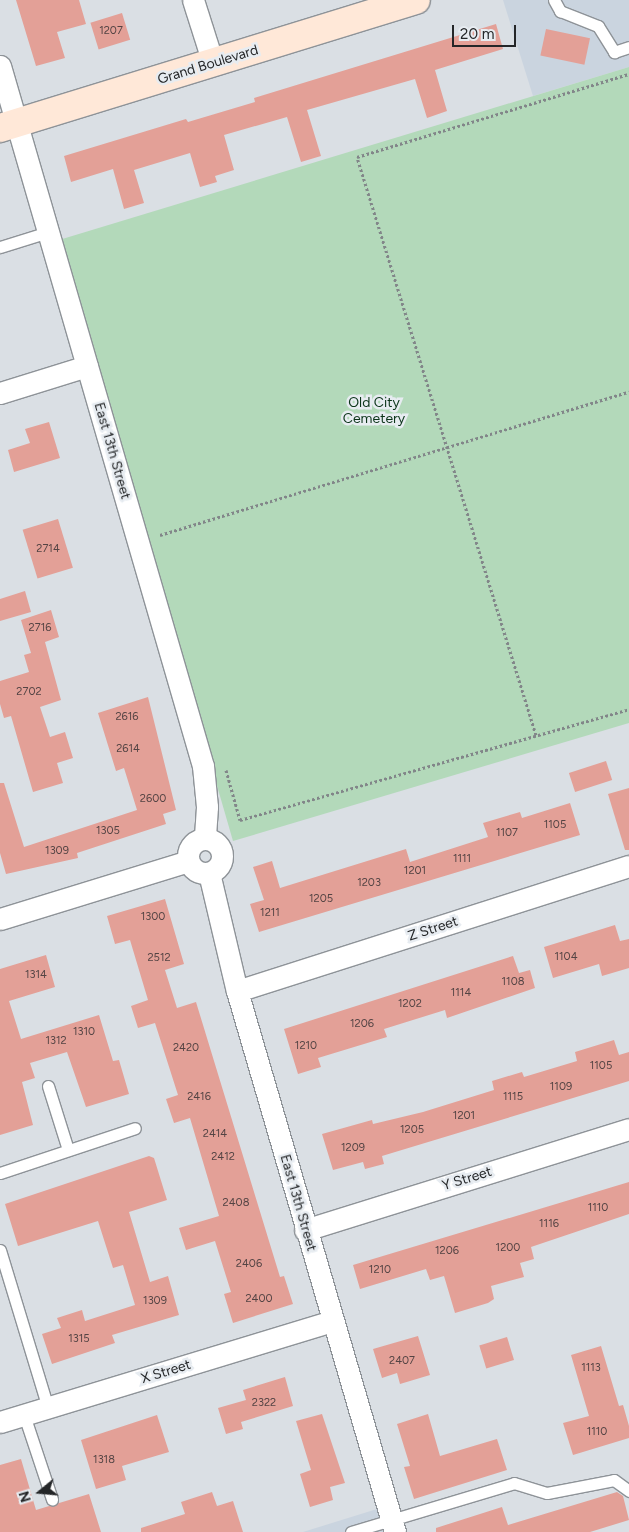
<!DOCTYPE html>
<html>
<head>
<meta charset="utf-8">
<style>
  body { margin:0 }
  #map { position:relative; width:629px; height:1532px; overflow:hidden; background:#dadfe4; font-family:Figtree,sans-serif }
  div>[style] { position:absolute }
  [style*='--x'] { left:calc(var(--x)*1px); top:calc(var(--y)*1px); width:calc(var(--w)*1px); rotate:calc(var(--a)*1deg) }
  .built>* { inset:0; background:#cad4df }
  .green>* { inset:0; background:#b3d9ba }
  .building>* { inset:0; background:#e3a097; transform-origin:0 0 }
  .path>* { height:3px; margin-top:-1.5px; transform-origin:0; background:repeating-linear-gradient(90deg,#828689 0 2.5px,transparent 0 5px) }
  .roads { filter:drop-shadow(1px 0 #8e9398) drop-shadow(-1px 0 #8e9398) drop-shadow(0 1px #8e9398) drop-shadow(0 -1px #8e9398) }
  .lane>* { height:11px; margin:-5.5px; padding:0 5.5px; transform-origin:5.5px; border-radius:5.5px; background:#fff }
  .street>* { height:21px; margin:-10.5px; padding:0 10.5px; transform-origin:10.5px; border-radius:10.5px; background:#fff }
  .street>.ring { margin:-10.5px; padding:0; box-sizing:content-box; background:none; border:21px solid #fff; border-radius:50% }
  .secondary>* { height:28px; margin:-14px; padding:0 14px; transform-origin:14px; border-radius:14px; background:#ffe8d8 }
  span { translate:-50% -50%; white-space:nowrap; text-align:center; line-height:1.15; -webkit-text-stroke:5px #e7ecf1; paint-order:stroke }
  .number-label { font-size:11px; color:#544444 }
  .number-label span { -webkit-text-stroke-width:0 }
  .street-label { font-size:14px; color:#242628 }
  .park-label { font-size:14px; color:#0b3419 }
  .north { position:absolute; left:15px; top:1467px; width:50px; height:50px; -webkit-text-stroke:4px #e7ecf1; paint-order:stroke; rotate:253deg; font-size:14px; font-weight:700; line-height:20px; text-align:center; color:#242628 }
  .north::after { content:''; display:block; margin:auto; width:18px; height:22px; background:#242628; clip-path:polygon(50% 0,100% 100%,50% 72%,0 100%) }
  .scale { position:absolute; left:452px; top:25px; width:64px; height:22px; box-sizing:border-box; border:2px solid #242628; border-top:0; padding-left:6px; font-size:15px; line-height:18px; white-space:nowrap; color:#242628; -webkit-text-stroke:4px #e7ecf1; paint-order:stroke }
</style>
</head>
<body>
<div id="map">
  <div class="built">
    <div style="clip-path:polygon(503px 0,629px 0,629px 67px,533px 96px)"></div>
    <div style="clip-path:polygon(377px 1509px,384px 1532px,303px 1532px)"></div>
  </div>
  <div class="green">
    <div style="clip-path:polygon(629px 67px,629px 723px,233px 841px,59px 240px)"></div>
  </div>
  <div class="building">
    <div style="clip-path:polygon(16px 0,79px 0,86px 24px,57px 32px,65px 58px,36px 66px)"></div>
    <div style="left:122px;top:13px;width:28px;height:33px;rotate:73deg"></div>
    <div style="clip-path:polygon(496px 24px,503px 49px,435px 70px,447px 111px,427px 118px,415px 79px,307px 110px,321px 156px,301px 162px,287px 117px,224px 135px,234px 170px,215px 176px,217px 182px,200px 187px,190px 153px,134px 170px,144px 203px,124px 209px,113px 169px,71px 182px,64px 156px,186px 119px,188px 122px,255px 102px,254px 98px)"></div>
    <div style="left:546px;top:29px;width:45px;height:27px;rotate:12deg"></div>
    <div style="clip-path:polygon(49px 422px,60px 458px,14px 472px,8px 450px,30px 443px,25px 429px)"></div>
    <div style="left:58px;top:519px;width:51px;height:37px;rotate:73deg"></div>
    <div style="clip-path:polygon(25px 591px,31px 612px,0 621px,0 599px)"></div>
    <div style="clip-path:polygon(51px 610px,59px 637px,45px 642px,61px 700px,40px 707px,50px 737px,65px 732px,73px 758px,57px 763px,63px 783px,33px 792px,11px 716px,4px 718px,0 704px,0 681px,29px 672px,24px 655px,31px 653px,21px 620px)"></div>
    <div style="clip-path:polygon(148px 697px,176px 810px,163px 814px,166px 824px,77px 853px,78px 858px,6px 874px,0 853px,0 783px,4px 783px,24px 847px,137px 810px,124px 768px,116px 771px,98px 713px)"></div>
    <div style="left:606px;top:761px;width:20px;height:39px;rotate:72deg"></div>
    <div style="clip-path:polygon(629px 788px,629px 850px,625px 850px,608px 794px)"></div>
    <div style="clip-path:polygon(570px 803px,580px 835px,259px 932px,250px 904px,264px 900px,253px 867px,272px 861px,280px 888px,406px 849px,410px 862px,488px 837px,483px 823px,520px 812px,522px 818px)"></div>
    <div style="clip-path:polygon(165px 899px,184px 964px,165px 970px,177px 1008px,196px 1002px,280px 1277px,284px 1276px,293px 1304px,233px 1323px,224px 1294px,231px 1292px,215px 1241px,186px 1250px,179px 1228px,219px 1216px,190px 1118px,174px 1123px,166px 1099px,178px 1095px,155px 1023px,138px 1028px,131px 1006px,148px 1000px,130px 940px,115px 944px,107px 916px)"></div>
    <div style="clip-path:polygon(615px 925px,620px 941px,629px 939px,629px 968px,602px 976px,599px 964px,553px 978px,544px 947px)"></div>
    <div style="clip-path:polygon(46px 955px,55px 987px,9px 1001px,21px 1039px,99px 1015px,113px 1061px,119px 1060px,129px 1094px,86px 1107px,67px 1052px,30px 1063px,35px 1078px,22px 1082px,33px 1125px,0 1135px,0 969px)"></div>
    <div style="clip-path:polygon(513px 956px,519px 973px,530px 970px,535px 988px,447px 1018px,445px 1010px,384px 1029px,387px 1037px,318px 1058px,321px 1067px,298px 1074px,284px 1029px)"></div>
    <div style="clip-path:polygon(614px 1040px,619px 1055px,629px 1052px,629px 1081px,382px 1156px,384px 1164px,365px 1169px,363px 1162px,333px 1170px,322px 1134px,372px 1120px,373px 1124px,423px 1112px,494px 1090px,492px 1081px,522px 1072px,524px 1077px,577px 1061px,575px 1052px)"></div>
    <div style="clip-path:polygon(149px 1156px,154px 1158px,167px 1200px,129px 1212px,150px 1282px,168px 1276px,179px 1315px,112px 1335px,115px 1343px,52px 1364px,42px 1334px,61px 1328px,57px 1318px,82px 1310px,85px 1321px,135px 1305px,123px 1265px,113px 1268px,98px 1221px,18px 1246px,5px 1204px)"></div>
    <div style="clip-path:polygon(629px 1182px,629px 1214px,531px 1247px,534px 1259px,520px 1263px,524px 1277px,491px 1286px,494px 1299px,488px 1303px,455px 1313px,444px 1276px,430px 1280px,426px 1269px,360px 1289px,353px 1265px)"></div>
    <div style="clip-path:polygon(418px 1336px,430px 1375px,400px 1384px,397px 1373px,382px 1378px,373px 1349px)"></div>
    <div style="left:507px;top:1337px;width:24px;height:29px;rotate:73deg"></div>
    <div style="clip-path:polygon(601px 1346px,619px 1406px,623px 1405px,629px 1426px,629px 1438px,573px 1455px,563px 1423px,589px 1416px,571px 1355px)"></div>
    <div style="clip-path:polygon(285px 1377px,293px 1406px,241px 1422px,243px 1429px,226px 1434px,218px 1408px,246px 1400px,243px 1390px)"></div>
    <div style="clip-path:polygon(322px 1414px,345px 1483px,330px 1487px,333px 1500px,310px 1507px,300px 1474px,311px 1470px,296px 1421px)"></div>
    <div style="clip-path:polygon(428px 1414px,440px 1456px,497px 1439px,507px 1470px,414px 1499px,404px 1467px,410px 1466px,397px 1424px)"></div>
    <div style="clip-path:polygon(157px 1415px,169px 1452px,122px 1466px,126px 1480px,96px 1489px,81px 1440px)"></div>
    <div style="clip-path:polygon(21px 1459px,36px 1510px,89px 1494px,101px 1532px,0 1532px,0 1465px)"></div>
    <div style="clip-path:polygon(212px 1492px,217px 1506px,233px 1501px,243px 1532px,141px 1532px,141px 1528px,185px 1514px,181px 1502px)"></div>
    <div style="clip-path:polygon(617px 1492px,623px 1496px,629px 1520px,590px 1532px,436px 1532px,436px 1528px,502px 1507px,508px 1525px)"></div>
  </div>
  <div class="path">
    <div style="--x:160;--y:535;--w:490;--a:-17"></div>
    <div style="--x:536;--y:735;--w:605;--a:-107.21"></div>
    <div style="--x:357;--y:157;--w:284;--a:-17"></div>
    <div style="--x:226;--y:770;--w:52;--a:74.4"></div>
    <div style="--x:240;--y:820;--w:405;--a:-15.9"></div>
  </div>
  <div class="roads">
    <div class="lane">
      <div style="--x:554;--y:0;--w:13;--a:61"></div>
      <div style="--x:560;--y:11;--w:41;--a:21.5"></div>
      <div style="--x:598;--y:26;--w:31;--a:58"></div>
      <div style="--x:614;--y:52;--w:16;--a:-18"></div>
      <div style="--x:0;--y:247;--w:50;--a:-17.4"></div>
      <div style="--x:48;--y:1086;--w:67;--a:72.6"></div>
      <div style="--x:0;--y:1173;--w:142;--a:-18.4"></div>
      <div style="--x:0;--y:1250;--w:165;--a:73.1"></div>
      <div style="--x:24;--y:1415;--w:89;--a:71.6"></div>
      <div style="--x:351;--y:1532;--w:170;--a:-16.7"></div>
      <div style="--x:514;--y:1483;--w:34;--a:17"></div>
      <div style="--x:547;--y:1493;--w:68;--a:-11"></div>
      <div style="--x:614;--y:1480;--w:19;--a:36"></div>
    </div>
    <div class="street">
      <div style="--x:193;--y:0;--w:66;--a:72.4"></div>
      <div style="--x:0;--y:66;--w:729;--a:73.83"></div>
      <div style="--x:203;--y:766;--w:41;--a:84.4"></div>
      <div style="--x:207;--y:807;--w:32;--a:94"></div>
      <div style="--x:0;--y:393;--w:91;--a:-17.2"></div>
      <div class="ring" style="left:188px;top:839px;width:13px;height:13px"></div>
      <div style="--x:209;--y:873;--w:121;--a:76.7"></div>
      <div style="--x:237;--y:991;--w:564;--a:73.72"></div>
      <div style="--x:0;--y:919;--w:197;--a:-17.1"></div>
      <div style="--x:237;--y:991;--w:411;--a:-17.7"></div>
      <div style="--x:305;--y:1230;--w:339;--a:-17.3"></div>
      <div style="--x:0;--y:1422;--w:347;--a:-16.9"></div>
    </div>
    <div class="secondary">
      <div style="--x:0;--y:128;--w:435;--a:-17.1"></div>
    </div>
  </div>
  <div class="number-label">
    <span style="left:111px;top:31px">1207</span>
    <span style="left:48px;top:549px">2714</span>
    <span style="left:40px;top:628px">2716</span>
    <span style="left:29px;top:692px">2702</span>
    <span style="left:127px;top:717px">2616</span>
    <span style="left:128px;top:749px">2614</span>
    <span style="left:153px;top:799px">2600</span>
    <span style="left:555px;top:825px">1105</span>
    <span style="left:108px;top:831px">1305</span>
    <span style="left:507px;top:833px">1107</span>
    <span style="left:57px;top:851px">1309</span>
    <span style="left:462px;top:859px">1111</span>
    <span style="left:415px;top:871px">1201</span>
    <span style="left:369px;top:883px">1203</span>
    <span style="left:321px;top:899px">1205</span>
    <span style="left:270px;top:913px">1211</span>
    <span style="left:153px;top:917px">1300</span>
    <span style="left:566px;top:957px">1104</span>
    <span style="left:159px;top:958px">2512</span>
    <span style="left:36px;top:975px">1314</span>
    <span style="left:513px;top:982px">1108</span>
    <span style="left:461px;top:993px">1114</span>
    <span style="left:410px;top:1004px">1202</span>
    <span style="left:362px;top:1024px">1206</span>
    <span style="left:84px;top:1032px">1310</span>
    <span style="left:56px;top:1041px">1312</span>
    <span style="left:306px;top:1046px">1210</span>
    <span style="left:186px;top:1048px">2420</span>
    <span style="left:601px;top:1066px">1105</span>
    <span style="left:561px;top:1087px">1109</span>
    <span style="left:199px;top:1097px">2416</span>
    <span style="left:513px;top:1097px">1115</span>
    <span style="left:464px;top:1116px">1201</span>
    <span style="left:412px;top:1130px">1205</span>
    <span style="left:215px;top:1134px">2414</span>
    <span style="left:353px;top:1148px">1209</span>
    <span style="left:223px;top:1157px">2412</span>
    <span style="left:236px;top:1203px">2408</span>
    <span style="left:598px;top:1208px">1110</span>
    <span style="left:549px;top:1224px">1116</span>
    <span style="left:508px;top:1248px">1200</span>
    <span style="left:447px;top:1251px">1206</span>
    <span style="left:249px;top:1264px">2406</span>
    <span style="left:380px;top:1270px">1210</span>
    <span style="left:259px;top:1299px">2400</span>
    <span style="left:155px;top:1301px">1309</span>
    <span style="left:79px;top:1339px">1315</span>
    <span style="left:402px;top:1361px">2407</span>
    <span style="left:591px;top:1368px">1113</span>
    <span style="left:264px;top:1403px">2322</span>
    <span style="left:597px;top:1432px">1110</span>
    <span style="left:104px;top:1460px">1318</span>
  </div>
  <div class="street-label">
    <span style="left:208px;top:65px;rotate:-17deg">Grand Boulevard</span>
    <span style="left:112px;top:451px;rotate:74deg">East 13th Street</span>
    <span style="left:433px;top:929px;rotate:-18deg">Z Street</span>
    <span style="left:467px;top:1179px;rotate:-17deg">Y Street</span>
    <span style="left:298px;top:1203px;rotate:74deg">East 13th Street</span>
    <span style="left:166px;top:1372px;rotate:-17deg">X Street</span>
  </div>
  <div class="park-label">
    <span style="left:374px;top:411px">Old City<br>Cemetery</span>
  </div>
  <div class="north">N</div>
  <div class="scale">20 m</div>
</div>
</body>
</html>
